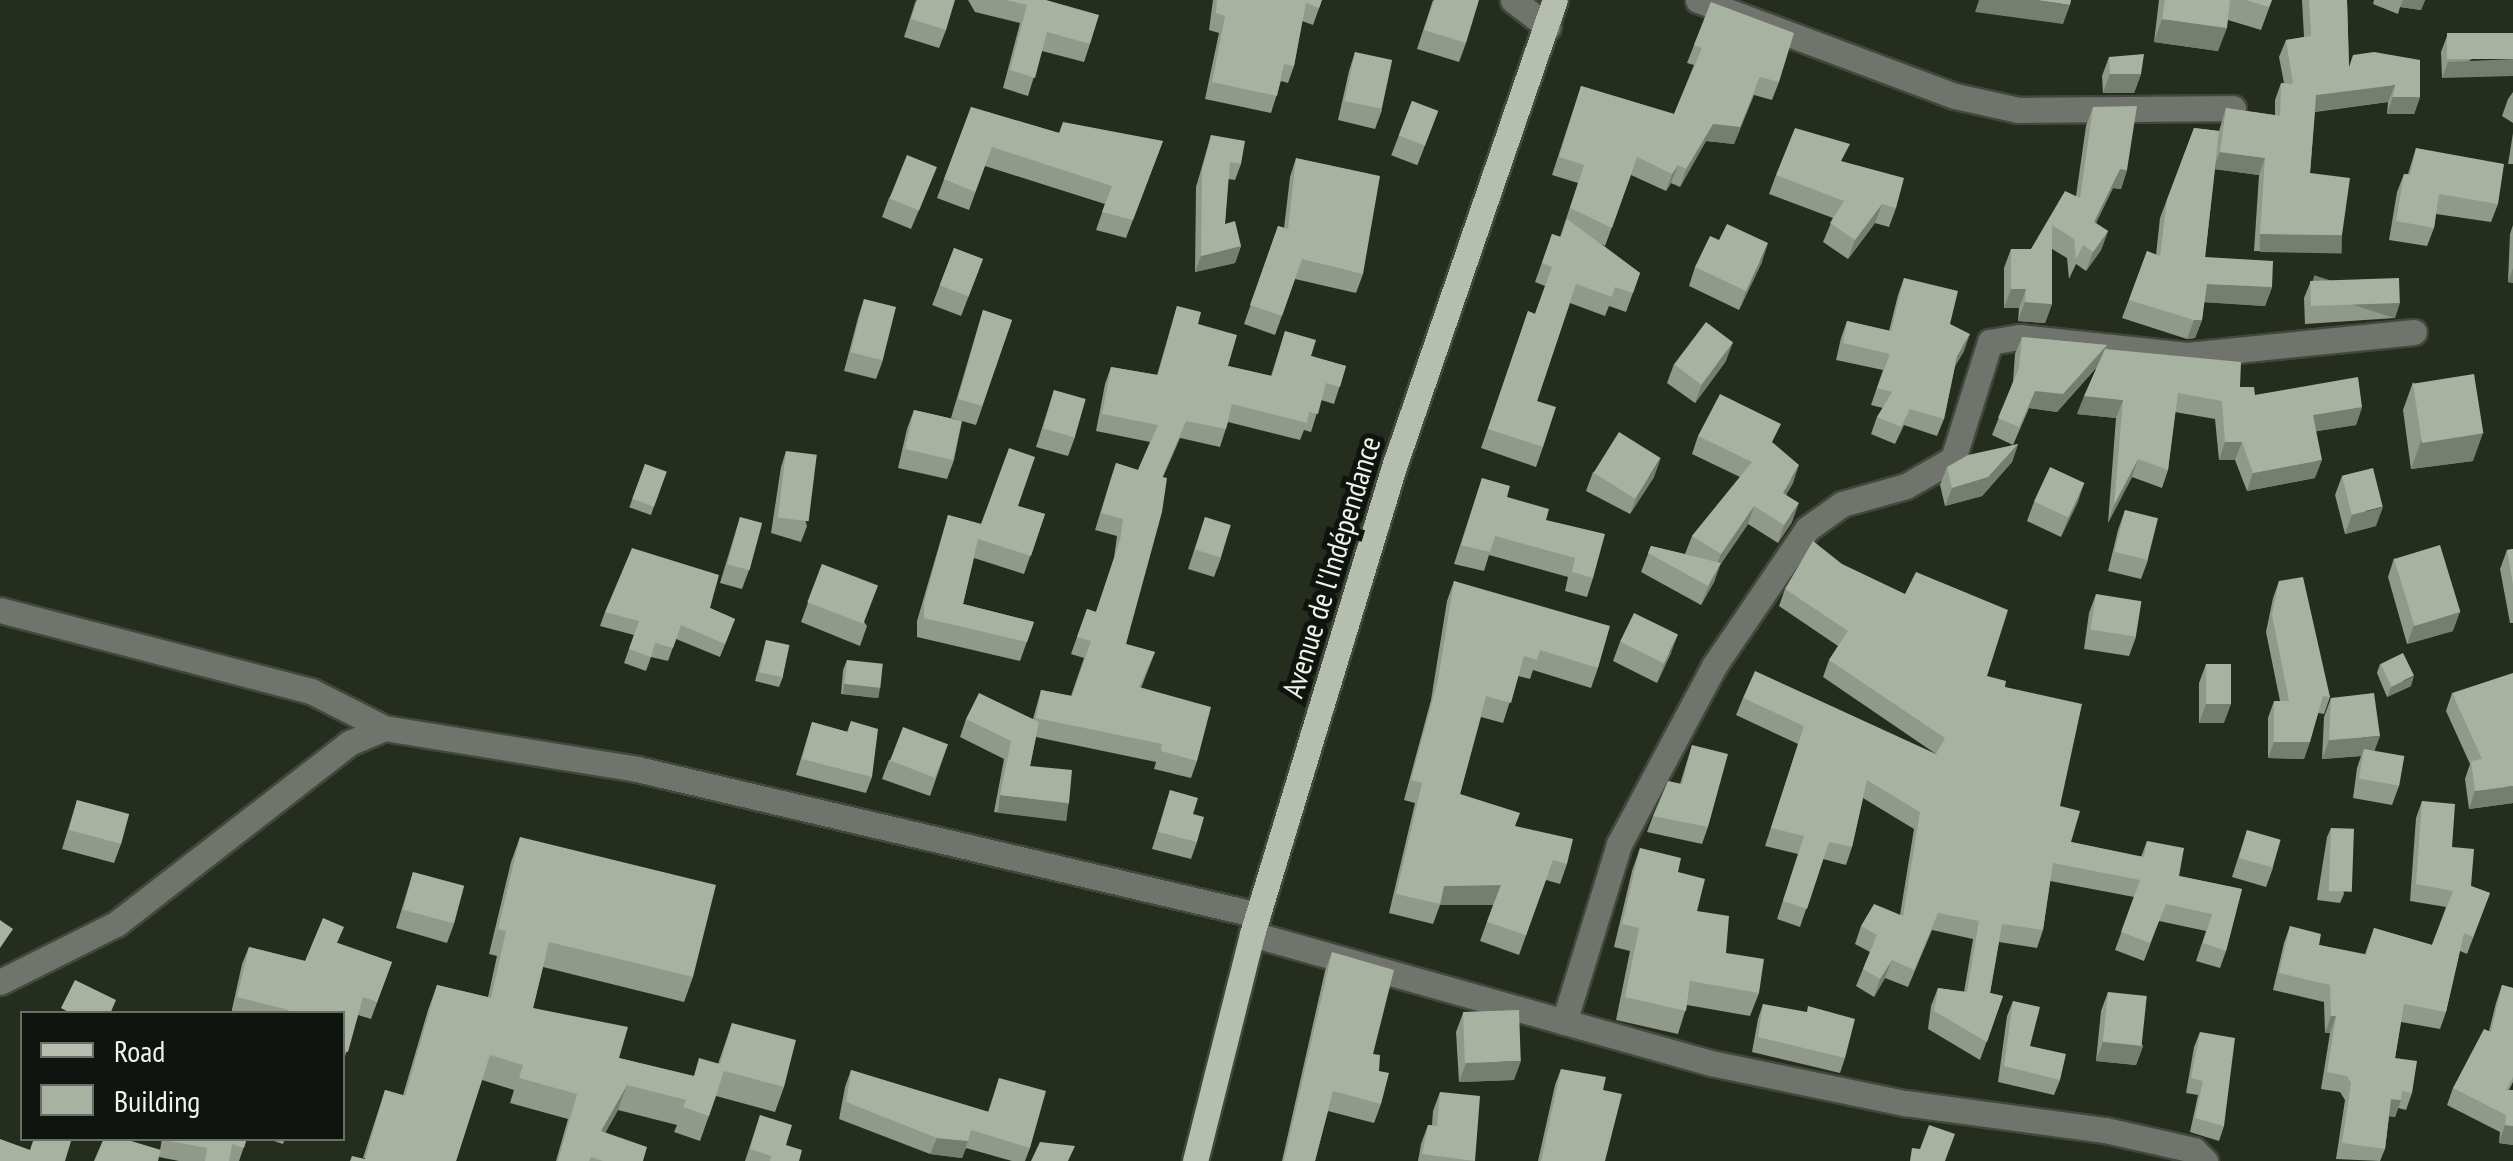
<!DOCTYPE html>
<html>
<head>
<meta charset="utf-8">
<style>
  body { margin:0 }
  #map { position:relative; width:2513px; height:1161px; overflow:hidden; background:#252d1f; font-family:"PT Sans Narrow",sans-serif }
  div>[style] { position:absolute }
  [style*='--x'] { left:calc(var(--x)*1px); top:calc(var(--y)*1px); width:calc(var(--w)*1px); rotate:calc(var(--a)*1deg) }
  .roads { filter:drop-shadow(2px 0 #41493c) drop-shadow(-2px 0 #41493c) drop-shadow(0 2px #41493c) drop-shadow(0 -2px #41493c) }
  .minor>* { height:25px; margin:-12.5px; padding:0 12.5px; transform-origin:12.5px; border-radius:12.5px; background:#70746d }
  .major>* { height:25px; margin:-12.5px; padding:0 12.5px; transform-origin:12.5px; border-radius:12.5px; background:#b5beaf }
  .wall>* { inset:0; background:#90998a; transform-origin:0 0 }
  .shaded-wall>* { inset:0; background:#767d71; transform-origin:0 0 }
  .building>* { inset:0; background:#a8b2a1; transform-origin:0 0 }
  span { translate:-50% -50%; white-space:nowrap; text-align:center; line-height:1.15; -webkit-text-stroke:10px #10140e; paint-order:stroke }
  .street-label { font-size:30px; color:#eff4eb }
  .legend { position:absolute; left:20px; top:1011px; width:325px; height:130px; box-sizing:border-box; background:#10140e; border:2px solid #696e66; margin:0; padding:12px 18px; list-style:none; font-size:30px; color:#eff4eb }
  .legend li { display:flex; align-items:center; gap:20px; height:50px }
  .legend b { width:50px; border:2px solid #696e66 }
</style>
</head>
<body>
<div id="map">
  <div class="roads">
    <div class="minor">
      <div style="--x:1513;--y:0;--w:44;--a:37.6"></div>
      <div style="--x:1698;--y:0;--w:274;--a:20.5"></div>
      <div style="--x:1955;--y:96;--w:65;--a:12.5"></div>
      <div style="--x:2018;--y:110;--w:215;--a:-0.5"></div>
      <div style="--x:0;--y:610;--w:321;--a:14.6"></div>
      <div style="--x:311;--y:691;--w:82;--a:26.9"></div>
      <div style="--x:384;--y:728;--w:256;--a:9.2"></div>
      <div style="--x:637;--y:769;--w:638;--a:13.23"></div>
      <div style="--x:1252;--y:934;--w:477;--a:15.7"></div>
      <div style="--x:1711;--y:1063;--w:198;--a:11.7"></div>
      <div style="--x:1905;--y:1103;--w:202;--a:7.7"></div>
      <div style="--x:2105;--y:1130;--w:91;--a:12.7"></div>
      <div style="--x:2194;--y:1150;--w:16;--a:45"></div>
      <div style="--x:0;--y:982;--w:130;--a:-26.6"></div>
      <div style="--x:116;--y:924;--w:295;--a:-37.8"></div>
      <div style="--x:349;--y:743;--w:38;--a:-23"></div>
      <div style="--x:1564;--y:1022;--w:186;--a:-72.8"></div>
      <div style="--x:1619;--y:844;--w:202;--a:-61.9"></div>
      <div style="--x:1714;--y:666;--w:166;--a:-55.8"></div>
      <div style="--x:1807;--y:529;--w:43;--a:-35.5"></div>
      <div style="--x:1842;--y:504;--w:66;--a:-15.7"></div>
      <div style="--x:1906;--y:486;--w:54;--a:-29.9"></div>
      <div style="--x:1953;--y:459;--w:123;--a:-72.5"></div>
      <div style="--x:1990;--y:342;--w:29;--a:-10"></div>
      <div style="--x:2019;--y:337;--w:169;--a:6.1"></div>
      <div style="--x:2187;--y:355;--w:228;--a:-5.8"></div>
    </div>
    <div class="major">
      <div style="--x:1195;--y:1161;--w:234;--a:-75.9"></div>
      <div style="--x:1252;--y:934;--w:494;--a:-73.1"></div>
      <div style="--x:1396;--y:461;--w:488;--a:-71"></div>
    </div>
  </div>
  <div class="wall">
    <div style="clip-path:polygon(916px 0,946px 30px,939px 48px,904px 37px)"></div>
    <div style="clip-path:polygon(968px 0,1046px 0,1090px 44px,1084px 62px,1042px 51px,1028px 96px,1003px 88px,1020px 23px,975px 12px)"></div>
    <div style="clip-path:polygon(1213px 0,1322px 0,1313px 25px,1302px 21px,1294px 66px,1288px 83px,1281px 81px,1271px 113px,1205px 99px,1219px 33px,1209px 30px)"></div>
    <div style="clip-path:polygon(1433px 0,1466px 43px,1459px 62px,1417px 49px)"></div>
    <div style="clip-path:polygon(2159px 0,2272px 0,2261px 30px,2228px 20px,2218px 51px,2154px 42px)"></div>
    <div style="clip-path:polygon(2302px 0,2347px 0,2349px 67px,2420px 97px,2414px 114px,2387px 114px,2388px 102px,2315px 112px,2310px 173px,2342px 235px,2336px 252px,2254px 251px,2259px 175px,2215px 169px,2205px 257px,2272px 287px,2265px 306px,2204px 302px,2202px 320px,2195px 338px,2187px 339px,2122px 318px,2147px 251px,2156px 255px,2160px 218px,2194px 128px,2219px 131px,2226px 108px,2275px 115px,2275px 100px,2281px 83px,2284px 83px,2279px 57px,2286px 40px,2304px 37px)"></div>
    <div style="clip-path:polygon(2374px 0,2425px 0,2421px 10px,2400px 7px,2398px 14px,2373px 4px)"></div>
    <div style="clip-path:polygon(1711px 2px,1779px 82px,1772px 100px,1754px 95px,1734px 144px,1706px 141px,1680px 187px,1671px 183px,1666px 191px,1631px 175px,1605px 246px,1600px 243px,1640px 273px,1626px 312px,1609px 306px,1605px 316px,1570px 303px,1537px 401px,1543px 447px,1536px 467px,1481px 448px,1528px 311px,1535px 314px,1545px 286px,1535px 282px,1552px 234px,1560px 237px,1578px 183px,1552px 175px,1581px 86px,1674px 114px,1694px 65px,1687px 63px)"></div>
    <div style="clip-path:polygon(2513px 33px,2442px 78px,2441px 52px,2447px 36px)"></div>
    <div style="clip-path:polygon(1355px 52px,1382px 110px,1375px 129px,1338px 120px,1349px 71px)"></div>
    <div style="clip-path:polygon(2109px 57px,2141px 74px,2134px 93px,2103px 93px,2102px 76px)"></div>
    <div style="clip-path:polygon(2513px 92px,2513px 123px,2502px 116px,2508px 99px)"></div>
    <div style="left:1412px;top:101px;width:28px;height:58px;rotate:21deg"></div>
    <div style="clip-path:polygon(971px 107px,1059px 133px,1163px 141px,1126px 238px,1096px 230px,1105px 204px,985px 166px,969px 210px,937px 198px)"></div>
    <div style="clip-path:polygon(2093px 107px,2127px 170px,2121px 189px,2113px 188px,2096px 223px,2108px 231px,2101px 250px,2086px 271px,2076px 264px,2069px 279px,2067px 258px,2052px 249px,2052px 304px,2045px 323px,2018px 321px,2019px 308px,2004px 308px,2004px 268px,2011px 249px,2031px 249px,2076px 196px,2086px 126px)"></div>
    <div style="clip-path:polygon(2513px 133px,2513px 164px,2508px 164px)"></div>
    <div style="clip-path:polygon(1211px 135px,1241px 164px,1235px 180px,1228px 179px,1225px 224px,1241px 246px,1235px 263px,1195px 272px,1196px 187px)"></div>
    <div style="clip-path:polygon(2416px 148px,2498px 204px,2491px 222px,2436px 214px,2434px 228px,2427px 246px,2389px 240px,2397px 192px,2404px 174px,2408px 174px)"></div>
    <div style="clip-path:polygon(1296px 158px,1363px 274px,1356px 293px,1295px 279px,1275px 335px,1244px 324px,1278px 226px,1284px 228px,1290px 177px)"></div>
    <div style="clip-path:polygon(1844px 162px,1896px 208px,1889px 227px,1875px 223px,1848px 259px,1823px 242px,1833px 218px,1769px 194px,1776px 175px)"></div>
    <div style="clip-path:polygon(937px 167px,911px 229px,882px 217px,889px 198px)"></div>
    <div style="clip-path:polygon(2513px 225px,2513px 283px,2508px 282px,2510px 234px)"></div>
    <div style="clip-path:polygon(1719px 240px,1762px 262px,1739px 310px,1689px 286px,1695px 267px)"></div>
    <div style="left:954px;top:248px;width:31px;height:61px;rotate:21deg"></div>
    <div style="clip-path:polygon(1904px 278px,1950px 324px,1964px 351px,1955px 366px,1944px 419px,1937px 436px,1904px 425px,1895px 444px,1871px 434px,1877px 417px,1883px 408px,1871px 405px,1883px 370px,1836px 360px,1841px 338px,1847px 321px,1889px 331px,1898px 295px)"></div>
    <div style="clip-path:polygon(2310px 283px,2395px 318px,2305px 324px,2304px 298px)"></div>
    <div style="clip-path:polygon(864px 299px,883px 360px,876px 379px,844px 371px,858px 318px)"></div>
    <div style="clip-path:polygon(1177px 306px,1198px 324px,1228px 366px,1271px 376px,1285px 331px,1311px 356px,1346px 366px,1334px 404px,1321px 400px,1311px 432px,1304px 430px,1300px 440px,1228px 422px,1220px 447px,1180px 438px,1163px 477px,1126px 644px,1155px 652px,1141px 688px,1197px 761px,1191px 778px,1154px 769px,1156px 762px,1036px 737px,1030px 766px,1069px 803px,1063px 820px,994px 812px,1004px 759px,960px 737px,966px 719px,1033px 719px,1041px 690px,1071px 696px,1084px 658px,1071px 654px,1087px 609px,1096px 612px,1114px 558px,1117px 536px,1095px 530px,1110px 481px,1116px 463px,1138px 470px,1150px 442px,1096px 431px,1105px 384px,1111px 367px,1157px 375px)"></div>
    <div style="clip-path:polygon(983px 310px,1012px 320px,976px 425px,962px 421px,954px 460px,947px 479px,898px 468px,907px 429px,914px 410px,962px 421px,951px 418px)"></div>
    <div style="clip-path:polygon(2022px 337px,2107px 345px,2106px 349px,2240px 387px,2255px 395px,2362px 407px,2356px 425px,2316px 431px,2315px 478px,2247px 491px,2235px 460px,2219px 460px,2215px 419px,2175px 412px,2168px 470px,2162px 488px,2132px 477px,2108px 523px,2116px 418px,2077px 414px,2097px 367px,2057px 412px,2029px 408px,2013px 445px,1992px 435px,2013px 382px,2015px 354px)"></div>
    <div style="clip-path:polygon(1726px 361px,1695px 403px,1667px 383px,1674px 364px)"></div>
    <div style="clip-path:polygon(2413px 382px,2473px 461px,2411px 469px,2403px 410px)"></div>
    <div style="clip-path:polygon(1054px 390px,1075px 437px,1068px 456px,1036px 447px)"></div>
    <div style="clip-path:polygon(1698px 436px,1774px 444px,1793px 483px,1786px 495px,1792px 522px,1778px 543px,1748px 524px,1720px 565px,1714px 582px,1701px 605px,1641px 572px,1651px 546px,1685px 554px,1692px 536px,1740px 477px,1692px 454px)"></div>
    <div style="clip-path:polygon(2018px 444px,2012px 462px,1982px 496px,1945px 506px,1940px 485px,1947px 467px)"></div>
    <div style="clip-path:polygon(786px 451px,807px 526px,801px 542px,771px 533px,781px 467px)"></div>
    <div style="left:645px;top:464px;width:23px;height:46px;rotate:20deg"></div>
    <div style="clip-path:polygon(1593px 472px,1654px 477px,1630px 514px,1586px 491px)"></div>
    <div style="clip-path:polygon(2342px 476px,2376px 526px,2345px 534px,2335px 495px)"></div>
    <div style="clip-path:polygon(1482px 478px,1507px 497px,1546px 520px,1593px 578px,1587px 597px,1565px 591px,1568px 577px,1489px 555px,1484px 571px,1454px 564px)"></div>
    <div style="clip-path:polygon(2084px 483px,2061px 537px,2027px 521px,2034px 502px)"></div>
    <div style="clip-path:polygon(1018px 506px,1045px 514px,1024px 574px,974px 558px,963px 604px,1034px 622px,1020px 661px,917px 637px,917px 621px,948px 515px,981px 524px)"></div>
    <div style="clip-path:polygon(2125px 510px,2148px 560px,2141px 579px,2108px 571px,2118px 530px)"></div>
    <div style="clip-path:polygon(740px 517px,749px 570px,742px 589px,720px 583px)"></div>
    <div style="clip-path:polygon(1205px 517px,1221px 558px,1214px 577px,1188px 569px)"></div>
    <div style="clip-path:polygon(2513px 549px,2513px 623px,2510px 623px,2500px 569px,2507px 550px)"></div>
    <div style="clip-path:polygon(2394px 558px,2453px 631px,2407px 644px,2388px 577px)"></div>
    <div style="clip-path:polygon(822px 564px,867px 626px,860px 646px,801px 622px)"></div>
    <div style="clip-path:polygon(1454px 581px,1598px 668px,1591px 688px,1533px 670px,1530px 679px,1518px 676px,1503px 723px,1481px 717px,1460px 794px,1515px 826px,1567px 864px,1560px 884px,1546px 880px,1519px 955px,1480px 941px,1493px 905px,1440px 905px,1433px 924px,1389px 913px,1415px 803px,1404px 800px,1431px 700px,1447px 601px)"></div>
    <div style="clip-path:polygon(2279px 581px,2330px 697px,2324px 714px,2318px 713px,2304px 759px,2268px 758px,2268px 718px,2274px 701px,2280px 701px,2266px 632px,2273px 598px)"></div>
    <div style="clip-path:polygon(1785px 589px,1987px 676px,2005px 687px,2060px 806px,2071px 842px,2141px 857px,2147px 841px,2179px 876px,2242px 889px,2226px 951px,2220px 968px,2196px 961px,2206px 931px,2159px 921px,2144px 961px,2115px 950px,2134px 897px,2050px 881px,2043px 930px,2037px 948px,1999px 942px,1990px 993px,2003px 996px,1980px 1060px,1928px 1029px,1931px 1006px,1938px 988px,1964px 992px,1973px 939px,1932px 930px,1908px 987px,1885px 978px,1874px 997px,1856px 986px,1870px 952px,1855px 944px,1861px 926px,1900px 915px,1914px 829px,1863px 798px,1852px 847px,1846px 865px,1823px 859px,1800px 927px,1777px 919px,1798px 854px,1765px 846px,1798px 744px,1736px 715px,1743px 698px,1936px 754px,1823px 677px,1829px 660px,1838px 646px,1779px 606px)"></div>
    <div style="clip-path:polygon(2096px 594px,2136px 637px,2129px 656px,2084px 649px,2089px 613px)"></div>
    <div style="clip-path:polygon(710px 608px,735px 619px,720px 657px,676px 639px,668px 661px,651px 657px,646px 671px,624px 663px,634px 635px,600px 626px,605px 612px)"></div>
    <div style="clip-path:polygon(766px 640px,783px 677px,779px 687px,755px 681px)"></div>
    <div style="clip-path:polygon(1620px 642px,1671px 653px,1657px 683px,1613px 661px)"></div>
    <div style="clip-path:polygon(847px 660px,880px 688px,877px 698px,841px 694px,843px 670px)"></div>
    <div style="clip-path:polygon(2206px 664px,2224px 723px,2199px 723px,2199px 683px)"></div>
    <div style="clip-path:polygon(2380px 664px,2411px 686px,2387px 697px,2377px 673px)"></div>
    <div style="clip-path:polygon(2452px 693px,2513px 803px,2469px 809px,2465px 779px,2470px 764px,2446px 711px)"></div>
    <div style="clip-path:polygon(2331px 698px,2374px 751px,2399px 786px,2392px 805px,2353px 798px,2357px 768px,2361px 756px,2322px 759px,2324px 717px)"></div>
    <div style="clip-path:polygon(851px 721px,872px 777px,866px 793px,796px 775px,812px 722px,847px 732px)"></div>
    <div style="clip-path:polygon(948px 744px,930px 796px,882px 779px,889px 760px)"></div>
    <div style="clip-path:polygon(1692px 745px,1708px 827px,1702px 844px,1647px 832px,1653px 816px,1680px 784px)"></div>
    <div style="clip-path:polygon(1170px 790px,1193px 814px,1197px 842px,1191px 859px,1152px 849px)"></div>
    <div style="clip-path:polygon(77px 800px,121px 844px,114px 863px,62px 849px)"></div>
    <div style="clip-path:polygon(2422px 801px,2452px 847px,2471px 886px,2490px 893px,2467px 954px,2460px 951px,2446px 1012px,2440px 1029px,2401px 1022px,2395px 1058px,2412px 1093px,2406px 1110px,2398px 1108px,2395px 1117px,2389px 1116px,2385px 1149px,2380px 1161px,2336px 1159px,2345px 1100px,2340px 1092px,2321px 1089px,2330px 1033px,2325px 1033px,2324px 1002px,2273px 990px,2284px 943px,2290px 926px,2319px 945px,2365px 954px,2374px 928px,2432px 945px,2446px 907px,2410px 901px,2416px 818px)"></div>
    <div style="clip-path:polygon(2331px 828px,2344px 894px,2340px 903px,2317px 900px,2327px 837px)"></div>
    <div style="clip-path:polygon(2247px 830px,2273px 868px,2266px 887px,2232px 877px)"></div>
    <div style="clip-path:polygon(520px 837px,693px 977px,684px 1002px,543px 967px,533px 1008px,619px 1058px,693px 1076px,718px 1064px,732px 1023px,784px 1087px,775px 1112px,716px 1096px,700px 1141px,674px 1132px,677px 1125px,618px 1110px,605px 1133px,643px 1161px,556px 1161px,568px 1119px,510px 1103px,514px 1090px,482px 1080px,456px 1161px,363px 1158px,385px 1090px,403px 1095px,428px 1010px,437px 985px,488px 997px,497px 956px,489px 954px,511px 862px)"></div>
    <div style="clip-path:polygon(1640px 848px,1678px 872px,1697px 911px,1726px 953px,1759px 993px,1750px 1016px,1687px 1005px,1678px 1034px,1616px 1020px,1630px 951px,1614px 947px,1632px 871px)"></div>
    <div style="clip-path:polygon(413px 872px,454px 924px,447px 943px,396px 928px)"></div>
    <div style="clip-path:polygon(338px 943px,392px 962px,371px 1019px,358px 1015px,342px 1066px,342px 1014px,231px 1014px,242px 964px,249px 947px,305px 961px)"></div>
    <div style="clip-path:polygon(1332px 952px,1373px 1054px,1379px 1071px,1381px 1104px,1374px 1123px,1328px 1111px,1315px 1161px,1282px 1161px,1325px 971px)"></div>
    <div style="clip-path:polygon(2502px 985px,2513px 988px,2513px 1082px,2509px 1090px,2513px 1090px,2513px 1145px,2499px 1143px,2500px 1132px,2447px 1105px,2453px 1088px,2489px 1031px,2496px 1003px)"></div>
    <div style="clip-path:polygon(2108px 992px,2143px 1046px,2136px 1065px,2096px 1061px,2101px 1011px)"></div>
    <div style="clip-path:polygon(2013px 1001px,2030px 1046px,2060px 1080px,2054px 1095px,1998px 1082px,2007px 1016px)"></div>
    <div style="clip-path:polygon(1763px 1004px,1845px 1058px,1840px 1073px,1752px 1052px,1758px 1019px)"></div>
    <div style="clip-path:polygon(1463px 1013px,1514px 1080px,1459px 1082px,1456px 1032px)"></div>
    <div style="clip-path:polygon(2200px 1032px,2224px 1126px,2219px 1141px,2190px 1132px,2198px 1095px,2186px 1093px,2194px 1047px)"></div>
    <div style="clip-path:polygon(1561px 1069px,1603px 1090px,1605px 1161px,1538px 1161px,1555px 1085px)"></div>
    <div style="clip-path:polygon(851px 1070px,988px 1112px,999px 1078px,1030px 1148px,1025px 1161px,1012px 1161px,966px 1148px,962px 1158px,930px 1154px,839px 1119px,845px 1087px)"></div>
    <div style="clip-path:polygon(1440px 1092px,1475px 1161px,1418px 1161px,1421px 1144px,1428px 1125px,1432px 1125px,1433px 1111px)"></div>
    <div style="clip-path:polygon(760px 1115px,786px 1145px,799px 1161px,745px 1161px)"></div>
    <div style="clip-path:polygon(162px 1138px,247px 1138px,239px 1161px,179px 1161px,159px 1157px)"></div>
    <div style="clip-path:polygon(265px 1138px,285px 1138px,283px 1144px)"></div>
  </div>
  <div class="shaded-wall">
    <div style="clip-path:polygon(1979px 0,2036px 0,2070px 5px,2063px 24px,1975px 12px)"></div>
    <div style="clip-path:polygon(2403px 0,2425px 0,2421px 10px,2400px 7px)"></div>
    <div style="clip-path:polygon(2162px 19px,2227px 28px,2218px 51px,2154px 42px)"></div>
    <div style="clip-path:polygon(2513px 59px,2513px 76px,2442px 78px,2448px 62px)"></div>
    <div style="clip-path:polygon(2110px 74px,2141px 74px,2134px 93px,2103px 93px)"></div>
    <div style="clip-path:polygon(1760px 77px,1734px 144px,1706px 141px,1680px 187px,1686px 169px,1713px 124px)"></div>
    <div style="clip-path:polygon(2395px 85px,2388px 102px,2310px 112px,2316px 95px)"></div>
    <div style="clip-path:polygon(2393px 97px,2420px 97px,2414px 114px,2387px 114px)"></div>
    <div style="clip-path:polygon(2220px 152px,2265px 158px,2259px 175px,2213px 169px)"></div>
    <div style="clip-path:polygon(1678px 165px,1671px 183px,1666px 191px,1672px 174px)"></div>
    <div style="clip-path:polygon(2120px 169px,2127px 170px,2121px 189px,2113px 188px,2087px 241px,2094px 222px)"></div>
    <div style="clip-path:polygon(1882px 204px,1875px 223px,1848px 259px,1855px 240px)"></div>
    <div style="clip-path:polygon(2108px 231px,2101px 250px,2086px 271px,2093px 252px)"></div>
    <div style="left:2260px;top:234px;width:82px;height:18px;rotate:1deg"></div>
    <div style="clip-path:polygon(1768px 243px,1762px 262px,1739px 310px,1746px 291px)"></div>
    <div style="clip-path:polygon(1241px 246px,1235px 263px,1195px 272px,1201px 256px)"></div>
    <div style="clip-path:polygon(2513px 268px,2513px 283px,2508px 282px)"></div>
    <div style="clip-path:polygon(2207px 284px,2272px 287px,2265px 306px,2200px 302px)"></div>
    <div style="clip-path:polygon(2011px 289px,2026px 289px,2019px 308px,2004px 308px)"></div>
    <div style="clip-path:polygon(2025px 302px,2052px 304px,2045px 323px,2018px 321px)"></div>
    <div style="left:2400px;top:303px;width:16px;height:90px;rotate:108deg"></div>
    <div style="clip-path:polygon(2194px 320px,2202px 320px,2195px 338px,2187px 339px)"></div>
    <div style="clip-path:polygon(1970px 334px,1964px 351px,1951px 373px,1957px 356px)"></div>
    <div style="clip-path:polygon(1733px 342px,1726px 361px,1695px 403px,1702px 384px)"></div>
    <div style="clip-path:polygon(2107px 345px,2101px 362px,2057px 412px,2029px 408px,2013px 445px,2035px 391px)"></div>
    <div style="clip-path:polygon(2084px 396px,2123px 400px,2116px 418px,2077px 414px)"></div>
    <div style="clip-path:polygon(2362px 407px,2356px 425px,2306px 433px,2313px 415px)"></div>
    <div style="clip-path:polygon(2483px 433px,2473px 461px,2411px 469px,2421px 441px)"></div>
    <div style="clip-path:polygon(2225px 442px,2242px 442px,2235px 460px,2219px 460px)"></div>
    <div style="clip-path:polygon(2018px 444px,2012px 462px,1982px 496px,1945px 506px,1952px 488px)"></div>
    <div style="clip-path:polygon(1661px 458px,1654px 477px,1630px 514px,1637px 495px)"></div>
    <div style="clip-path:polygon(2138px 459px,2132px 477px,2108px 523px,2114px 505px)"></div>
    <div style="clip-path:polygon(2322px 460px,2315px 478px,2247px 491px,2253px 473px)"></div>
    <div style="clip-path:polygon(1799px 465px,1793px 483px,1776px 511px,1783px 493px)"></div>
    <div style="clip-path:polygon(2084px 483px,2078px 502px,2061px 537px,2068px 518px)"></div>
    <div style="clip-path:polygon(1799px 503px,1792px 522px,1778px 543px,1784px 525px)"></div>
    <div style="clip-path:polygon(1754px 506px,1748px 524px,1720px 565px,1714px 582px,1701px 605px,1721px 554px)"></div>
    <div style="clip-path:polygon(2383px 507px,2376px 526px,2345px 534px,2352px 515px)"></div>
    <div style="clip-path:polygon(2460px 612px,2453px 631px,2407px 644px,2414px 625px)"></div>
    <div style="clip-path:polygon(1678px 634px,1671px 653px,1657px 683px,1664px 664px)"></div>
    <div style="clip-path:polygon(2414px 676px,2411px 686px,2387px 697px,2391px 687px)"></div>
    <div style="left:844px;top:684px;width:36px;height:10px;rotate:6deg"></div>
    <div style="clip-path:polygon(2206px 704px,2231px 704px,2224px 723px,2199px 723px)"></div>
    <div style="clip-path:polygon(2380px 736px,2373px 755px,2364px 749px,2361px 756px,2322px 759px,2329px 740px)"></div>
    <div style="clip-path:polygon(2274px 742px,2310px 742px,2304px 759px,2268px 758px)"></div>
    <div style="clip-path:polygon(2513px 786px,2513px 803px,2469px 809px,2475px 791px)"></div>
    <div style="left:1000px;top:795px;width:69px;height:18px;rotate:7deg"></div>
    <div style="clip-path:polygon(1501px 885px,1493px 905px,1440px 905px,1444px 886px)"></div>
    <div style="clip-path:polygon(1892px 960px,1885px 978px,1874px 997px,1880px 979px)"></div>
    <div style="clip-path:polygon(2331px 1016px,2336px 1016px,2330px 1033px,2325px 1033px)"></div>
    <div style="clip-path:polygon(2103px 1042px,2143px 1046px,2136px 1065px,2096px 1061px)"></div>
    <div style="clip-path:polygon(1521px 1061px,1514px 1080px,1459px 1082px,1466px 1063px)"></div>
    <div style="clip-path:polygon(627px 1085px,618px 1110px,592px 1156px,601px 1131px)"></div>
    <div style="clip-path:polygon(2391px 1099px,2401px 1100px,2395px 1117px,2385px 1116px)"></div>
    <div style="clip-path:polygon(2505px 1125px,2513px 1126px,2513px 1145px,2499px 1143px)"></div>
    <div style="clip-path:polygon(937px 1138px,968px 1141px,962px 1158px,930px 1154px)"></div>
  </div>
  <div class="building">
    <div style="clip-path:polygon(917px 0,955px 0,946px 30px,911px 19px)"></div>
    <div style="clip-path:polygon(1006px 0,1046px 0,1099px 15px,1090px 44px,1047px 32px,1035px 78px,1010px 70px,1027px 5px)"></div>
    <div style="clip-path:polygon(1217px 0,1322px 0,1319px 8px,1306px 3px,1294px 66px,1284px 64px,1277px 96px,1212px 82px,1225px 16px,1216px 13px)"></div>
    <div style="clip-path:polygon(1434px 0,1479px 0,1466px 43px,1424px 30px)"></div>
    <div style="clip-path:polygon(2036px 0,2071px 0,2070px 5px)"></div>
    <div style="clip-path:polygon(2165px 0,2230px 0,2227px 28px,2162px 19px)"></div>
    <div style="clip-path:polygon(2246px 0,2272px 0,2269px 7px)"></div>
    <div style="clip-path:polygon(2309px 0,2347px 0,2349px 67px,2353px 55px,2374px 52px,2420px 60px,2420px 97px,2393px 97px,2395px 85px,2316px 95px,2310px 173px,2350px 178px,2342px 235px,2260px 234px,2265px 158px,2220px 152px,2226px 108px,2280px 116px,2281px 83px,2293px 84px,2286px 40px,2311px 36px)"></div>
    <div style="clip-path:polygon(1711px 2px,1794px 33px,1779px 82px,1760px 77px,1740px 127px,1713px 124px,1686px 169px,1678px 165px,1672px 174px,1637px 157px,1612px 228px,1570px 208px,1584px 165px,1559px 157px,1581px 86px,1674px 114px,1702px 48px,1694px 45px)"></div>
    <div style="left:2513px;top:33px;width:26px;height:66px;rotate:90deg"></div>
    <div style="left:1355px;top:52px;width:38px;height:50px;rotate:12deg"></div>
    <div style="clip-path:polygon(2144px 54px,2141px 74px,2110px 74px,2109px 57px)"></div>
    <div style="left:1412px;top:101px;width:28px;height:37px;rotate:21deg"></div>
    <div style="clip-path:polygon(2137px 106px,2127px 170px,2120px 169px,2094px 222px,2108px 231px,2093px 252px,2083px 245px,2076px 259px,2074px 239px,2052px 225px,2052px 304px,2025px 302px,2026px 289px,2011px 289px,2011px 249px,2031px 249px,2065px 191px,2080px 198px,2093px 107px)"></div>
    <div style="clip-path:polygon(971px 107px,1059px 133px,1063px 122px,1163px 141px,1133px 220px,1102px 212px,1112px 186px,992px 147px,975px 192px,944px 179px)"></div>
    <div style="clip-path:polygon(1795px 128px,1850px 144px,1841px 161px,1904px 178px,1896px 208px,1882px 204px,1855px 240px,1830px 223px,1844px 201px,1776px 175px)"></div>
    <div style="clip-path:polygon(2194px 128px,2219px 131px,2205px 257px,2273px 261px,2272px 287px,2207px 284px,2202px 320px,2194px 320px,2129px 300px,2147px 251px,2160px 256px,2167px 200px)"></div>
    <div style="clip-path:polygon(1211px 135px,1245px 141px,1241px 164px,1230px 162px,1225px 224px,1235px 221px,1241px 246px,1201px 256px,1202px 171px)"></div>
    <div style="clip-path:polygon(2416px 148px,2504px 164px,2498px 204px,2439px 194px,2434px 228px,2396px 221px,2404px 174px,2410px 175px)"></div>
    <div style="left:907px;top:155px;width:32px;height:47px;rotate:22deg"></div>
    <div style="clip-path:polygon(1296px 158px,1380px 176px,1363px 274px,1302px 259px,1282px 316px,1250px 305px,1278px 226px,1288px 229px)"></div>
    <div style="clip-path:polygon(1567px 219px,1640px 273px,1633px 293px,1615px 287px,1612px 297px,1576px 284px,1537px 401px,1556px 407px,1543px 447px,1488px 429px,1528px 311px,1535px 314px,1552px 267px,1542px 263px,1552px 234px,1561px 237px)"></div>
    <div style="clip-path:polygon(1727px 224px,1768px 243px,1746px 291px,1695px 267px,1710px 236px,1719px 240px)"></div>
    <div style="left:954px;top:248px;width:31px;height:40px;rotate:21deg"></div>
    <div style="clip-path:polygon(1904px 278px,1958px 291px,1950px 324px,1970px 334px,1957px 356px,1944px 419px,1910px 409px,1901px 427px,1877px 417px,1892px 392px,1877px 388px,1890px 354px,1843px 343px,1847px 321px,1891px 331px)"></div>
    <div style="left:2399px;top:278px;width:25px;height:89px;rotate:88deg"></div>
    <div style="left:864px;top:299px;width:33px;height:55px;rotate:14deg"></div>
    <div style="clip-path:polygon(1177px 306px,1201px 312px,1198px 324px,1237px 335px,1228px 366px,1272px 376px,1285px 331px,1316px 340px,1311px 356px,1346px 366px,1340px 387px,1326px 383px,1318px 414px,1309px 412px,1307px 423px,1232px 404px,1226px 429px,1186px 421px,1162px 477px,1167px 478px,1162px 512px,1126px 644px,1155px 652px,1139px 687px,1211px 707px,1197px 761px,1161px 751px,1162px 744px,1036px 718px,1041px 690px,1072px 696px,1091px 641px,1077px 637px,1087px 609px,1096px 612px,1120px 540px,1123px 519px,1101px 513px,1116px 463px,1138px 470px,1158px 425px,1102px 414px,1111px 367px,1158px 375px)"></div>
    <div style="clip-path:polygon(983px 310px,1012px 320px,982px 406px,958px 399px)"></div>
    <div style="left:1706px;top:322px;width:34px;height:53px;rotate:37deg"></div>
    <div style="clip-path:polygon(2022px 337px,2107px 345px,2063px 394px,2035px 391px,2019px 427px,1998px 418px,2019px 368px)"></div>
    <div style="clip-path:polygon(2105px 349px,2241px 362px,2240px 387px,2254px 387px,2255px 395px,2358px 377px,2362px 407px,2313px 415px,2322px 460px,2253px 473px,2242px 442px,2225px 442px,2222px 401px,2178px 393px,2168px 470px,2138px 459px,2114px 505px,2123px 400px,2084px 396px)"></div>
    <div style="left:2474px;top:374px;width:60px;height:62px;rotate:81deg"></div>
    <div style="left:1054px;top:390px;width:33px;height:40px;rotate:16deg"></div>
    <div style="clip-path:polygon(1720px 394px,1781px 424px,1772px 442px,1799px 465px,1783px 493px,1799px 503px,1784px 525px,1754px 506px,1721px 554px,1692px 536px,1752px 462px,1698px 436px)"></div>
    <div style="left:914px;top:410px;width:49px;height:40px;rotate:13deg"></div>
    <div style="left:1619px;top:432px;width:49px;height:48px;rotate:32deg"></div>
    <div style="clip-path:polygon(2018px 444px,1988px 477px,1952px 488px,1947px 467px,1968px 455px)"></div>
    <div style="clip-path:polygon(1009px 448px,1035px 457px,1018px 506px,1045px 514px,1031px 556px,978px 539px,963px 604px,1034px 622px,1027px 642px,924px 618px,924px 603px,948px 515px,981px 524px)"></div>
    <div style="left:786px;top:451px;width:31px;height:67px;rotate:7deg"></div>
    <div style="left:645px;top:464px;width:23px;height:37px;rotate:20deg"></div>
    <div style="left:2050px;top:467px;width:38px;height:38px;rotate:25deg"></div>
    <div style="left:2373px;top:468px;width:40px;height:32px;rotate:76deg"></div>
    <div style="clip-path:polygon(1482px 478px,1510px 486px,1507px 497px,1549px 509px,1546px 520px,1605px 534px,1593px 578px,1572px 572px,1575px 558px,1495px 536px,1490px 552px,1461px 545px)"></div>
    <div style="left:2125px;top:510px;width:34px;height:43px;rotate:14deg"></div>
    <div style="left:740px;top:517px;width:23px;height:49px;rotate:15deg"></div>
    <div style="left:1205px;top:517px;width:27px;height:34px;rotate:17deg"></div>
    <div style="clip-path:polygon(1813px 541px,1842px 564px,1905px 594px,1916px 572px,2008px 610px,1987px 676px,2006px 681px,2005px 687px,2082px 704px,2060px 806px,2080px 811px,2071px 842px,2144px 857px,2147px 841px,2184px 848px,2179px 876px,2242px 889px,2226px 951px,2203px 943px,2212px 914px,2166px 904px,2150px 943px,2121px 932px,2140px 880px,2053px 863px,2043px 930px,2002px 924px,1990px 993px,2003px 996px,1987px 1042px,1934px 1011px,1938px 988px,1967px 992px,1979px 921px,1938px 913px,1914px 970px,1892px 960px,1880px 979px,1863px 969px,1877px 935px,1861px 926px,1874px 904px,1903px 916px,1920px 812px,1867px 780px,1852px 847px,1829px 842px,1807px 909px,1783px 901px,1804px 836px,1771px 828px,1804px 726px,1743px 698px,1755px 671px,1936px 754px,1945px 738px,1829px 660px,1848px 631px,1785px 589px)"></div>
    <div style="left:2440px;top:545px;width:70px;height:48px;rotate:73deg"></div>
    <div style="clip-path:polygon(1651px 546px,1721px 563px,1708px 586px,1648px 553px)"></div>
    <div style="clip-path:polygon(632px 548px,719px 575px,710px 608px,735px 619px,725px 644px,681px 625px,673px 648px,655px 643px,651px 657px,629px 649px,639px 621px,605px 612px)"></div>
    <div style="clip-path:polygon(2513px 549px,2513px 585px,2507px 550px)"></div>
    <div style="left:822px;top:564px;width:60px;height:41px;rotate:21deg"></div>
    <div style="clip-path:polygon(2303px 577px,2330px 697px,2323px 696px,2310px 742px,2274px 742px,2274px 701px,2289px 701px,2272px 615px,2279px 581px)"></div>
    <div style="clip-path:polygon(1454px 581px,1610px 626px,1598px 668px,1540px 650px,1537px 660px,1524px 656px,1511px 703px,1486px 696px,1460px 794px,1520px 813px,1515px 826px,1573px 839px,1567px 864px,1553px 860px,1526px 935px,1487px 922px,1501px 885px,1444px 886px,1440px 904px,1396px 894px,1422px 783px,1411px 780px,1438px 680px)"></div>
    <div style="left:2096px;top:594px;width:46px;height:36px;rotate:9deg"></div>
    <div style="left:1634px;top:613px;width:49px;height:32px;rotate:26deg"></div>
    <div style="left:766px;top:640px;width:24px;height:33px;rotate:12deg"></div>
    <div style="left:2403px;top:653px;width:25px;height:25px;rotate:64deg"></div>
    <div style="left:847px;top:660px;width:36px;height:24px;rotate:6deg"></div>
    <div style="left:2206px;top:664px;width:25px;height:40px"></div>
    <div style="clip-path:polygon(2513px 673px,2513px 786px,2475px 791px,2471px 761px,2482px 759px,2452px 693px)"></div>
    <div style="clip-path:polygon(979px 693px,1039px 722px,1030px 766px,1072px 770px,1069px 803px,1000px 795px,1011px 741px,966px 719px)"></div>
    <div style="clip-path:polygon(2374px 693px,2380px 736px,2329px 740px,2331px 698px)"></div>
    <div style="clip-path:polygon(851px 721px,878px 729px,872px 777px,802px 759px,812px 722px,848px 732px)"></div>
    <div style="left:903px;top:727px;width:48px;height:36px;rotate:21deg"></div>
    <div style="clip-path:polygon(1692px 745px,1728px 754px,1708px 827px,1653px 816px,1668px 781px,1682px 784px)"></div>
    <div style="left:2364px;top:749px;width:41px;height:30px;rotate:10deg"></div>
    <div style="clip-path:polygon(1170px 790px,1198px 798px,1193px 814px,1204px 817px,1197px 842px,1158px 832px)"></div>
    <div style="left:77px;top:800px;width:54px;height:31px;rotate:15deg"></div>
    <div style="clip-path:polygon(2422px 801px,2455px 804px,2452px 847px,2474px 849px,2471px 886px,2490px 893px,2473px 937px,2464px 933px,2446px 1012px,2404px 1004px,2395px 1058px,2417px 1061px,2412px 1093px,2402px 1091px,2401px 1100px,2391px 1099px,2385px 1149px,2342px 1143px,2351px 1083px,2347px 1076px,2327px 1072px,2336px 1016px,2331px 1016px,2330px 985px,2279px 973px,2290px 926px,2321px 934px,2319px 945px,2366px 955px,2374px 928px,2432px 945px,2453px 891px,2416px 884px)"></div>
    <div style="left:2331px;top:828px;width:23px;height:63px;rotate:2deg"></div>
    <div style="left:2247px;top:830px;width:35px;height:29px;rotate:16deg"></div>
    <div style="clip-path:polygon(520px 837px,716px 885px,693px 977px,549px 942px,533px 1008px,628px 1027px,619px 1058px,694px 1076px,699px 1058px,720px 1064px,732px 1023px,796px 1040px,784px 1087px,724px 1071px,709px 1116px,683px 1107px,686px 1100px,627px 1085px,601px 1131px,647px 1147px,643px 1161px,603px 1161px,591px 1157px,589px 1161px,558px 1161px,577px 1094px,519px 1078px,523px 1065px,490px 1055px,456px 1161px,350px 1161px,352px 1156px,365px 1159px,385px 1090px,405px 1096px,437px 985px,491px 998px,506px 931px,498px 929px)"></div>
    <div style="clip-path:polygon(1640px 848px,1681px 858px,1678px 872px,1705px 879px,1697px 911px,1729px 916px,1726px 953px,1764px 959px,1759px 993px,1690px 981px,1686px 1011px,1625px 997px,1639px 928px,1622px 924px)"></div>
    <div style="left:413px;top:872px;width:53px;height:39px;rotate:15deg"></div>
    <div style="clip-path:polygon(323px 918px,344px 927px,337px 943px,392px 962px,377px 1002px,363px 997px,348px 1052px,342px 1051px,342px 1014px,288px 1014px,289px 1010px,237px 997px,249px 947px,305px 961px)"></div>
    <div style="clip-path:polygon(0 920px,13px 929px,0 948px)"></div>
    <div style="clip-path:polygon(1332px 952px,1394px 970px,1373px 1054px,1380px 1055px,1379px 1071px,1389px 1073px,1381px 1104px,1333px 1091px,1315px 1161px,1284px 1161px)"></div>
    <div style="clip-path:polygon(75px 980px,116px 1000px,110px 1014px,72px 1014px,61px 1008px)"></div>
    <div style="clip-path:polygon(2502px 985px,2513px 988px,2513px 1077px,2506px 1090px,2513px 1090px,2513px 1126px,2505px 1125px,2506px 1115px,2453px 1088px,2484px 1029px,2491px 1032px)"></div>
    <div style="left:2108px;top:992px;width:39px;height:50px;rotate:6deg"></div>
    <div style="clip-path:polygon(2013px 1001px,2040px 1007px,2030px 1046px,2066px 1054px,2060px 1080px,2004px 1066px)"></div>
    <div style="clip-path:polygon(1763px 1004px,1807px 1012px,1808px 1006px,1855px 1019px,1845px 1058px,1758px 1037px)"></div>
    <div style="left:1519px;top:1010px;width:51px;height:56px;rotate:88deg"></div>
    <div style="clip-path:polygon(2200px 1032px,2235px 1038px,2224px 1126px,2195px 1118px,2203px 1081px,2191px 1078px)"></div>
    <div style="clip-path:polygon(1561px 1069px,1606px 1077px,1603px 1090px,1622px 1094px,1605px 1161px,1541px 1161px)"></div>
    <div style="clip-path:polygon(851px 1070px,989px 1112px,999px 1078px,1046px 1091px,1030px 1148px,971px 1130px,968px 1141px,937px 1138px,846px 1102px)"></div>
    <div style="clip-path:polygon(1440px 1092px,1480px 1096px,1475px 1161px,1422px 1154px,1428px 1125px,1437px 1126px)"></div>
    <div style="clip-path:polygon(760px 1115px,792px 1125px,786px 1145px,802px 1150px,799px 1161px,770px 1161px,771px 1156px,750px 1149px)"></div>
    <div style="clip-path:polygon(1929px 1125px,1955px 1134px,1945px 1161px,1910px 1161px,1912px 1148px,1920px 1149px)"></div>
    <div style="clip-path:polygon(34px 1138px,72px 1138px,65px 1161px,0 1161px,0 1139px,30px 1150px)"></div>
    <div style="clip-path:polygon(104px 1138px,121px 1138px,161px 1150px,158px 1161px,94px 1161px)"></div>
    <div style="clip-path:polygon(165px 1138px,247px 1138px,244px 1148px,232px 1144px,229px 1161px,205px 1161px,207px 1148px,164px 1140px)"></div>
    <div style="clip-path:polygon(1040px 1142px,1075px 1146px,1068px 1161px,1031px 1161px)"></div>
  </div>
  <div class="street-label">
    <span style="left:1331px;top:567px;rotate:-73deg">Avenue de l'Indépendance</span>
  </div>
  <ul class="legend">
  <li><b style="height:12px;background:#b5beaf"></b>Road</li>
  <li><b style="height:28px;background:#a8b2a1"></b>Building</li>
  </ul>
</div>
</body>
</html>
